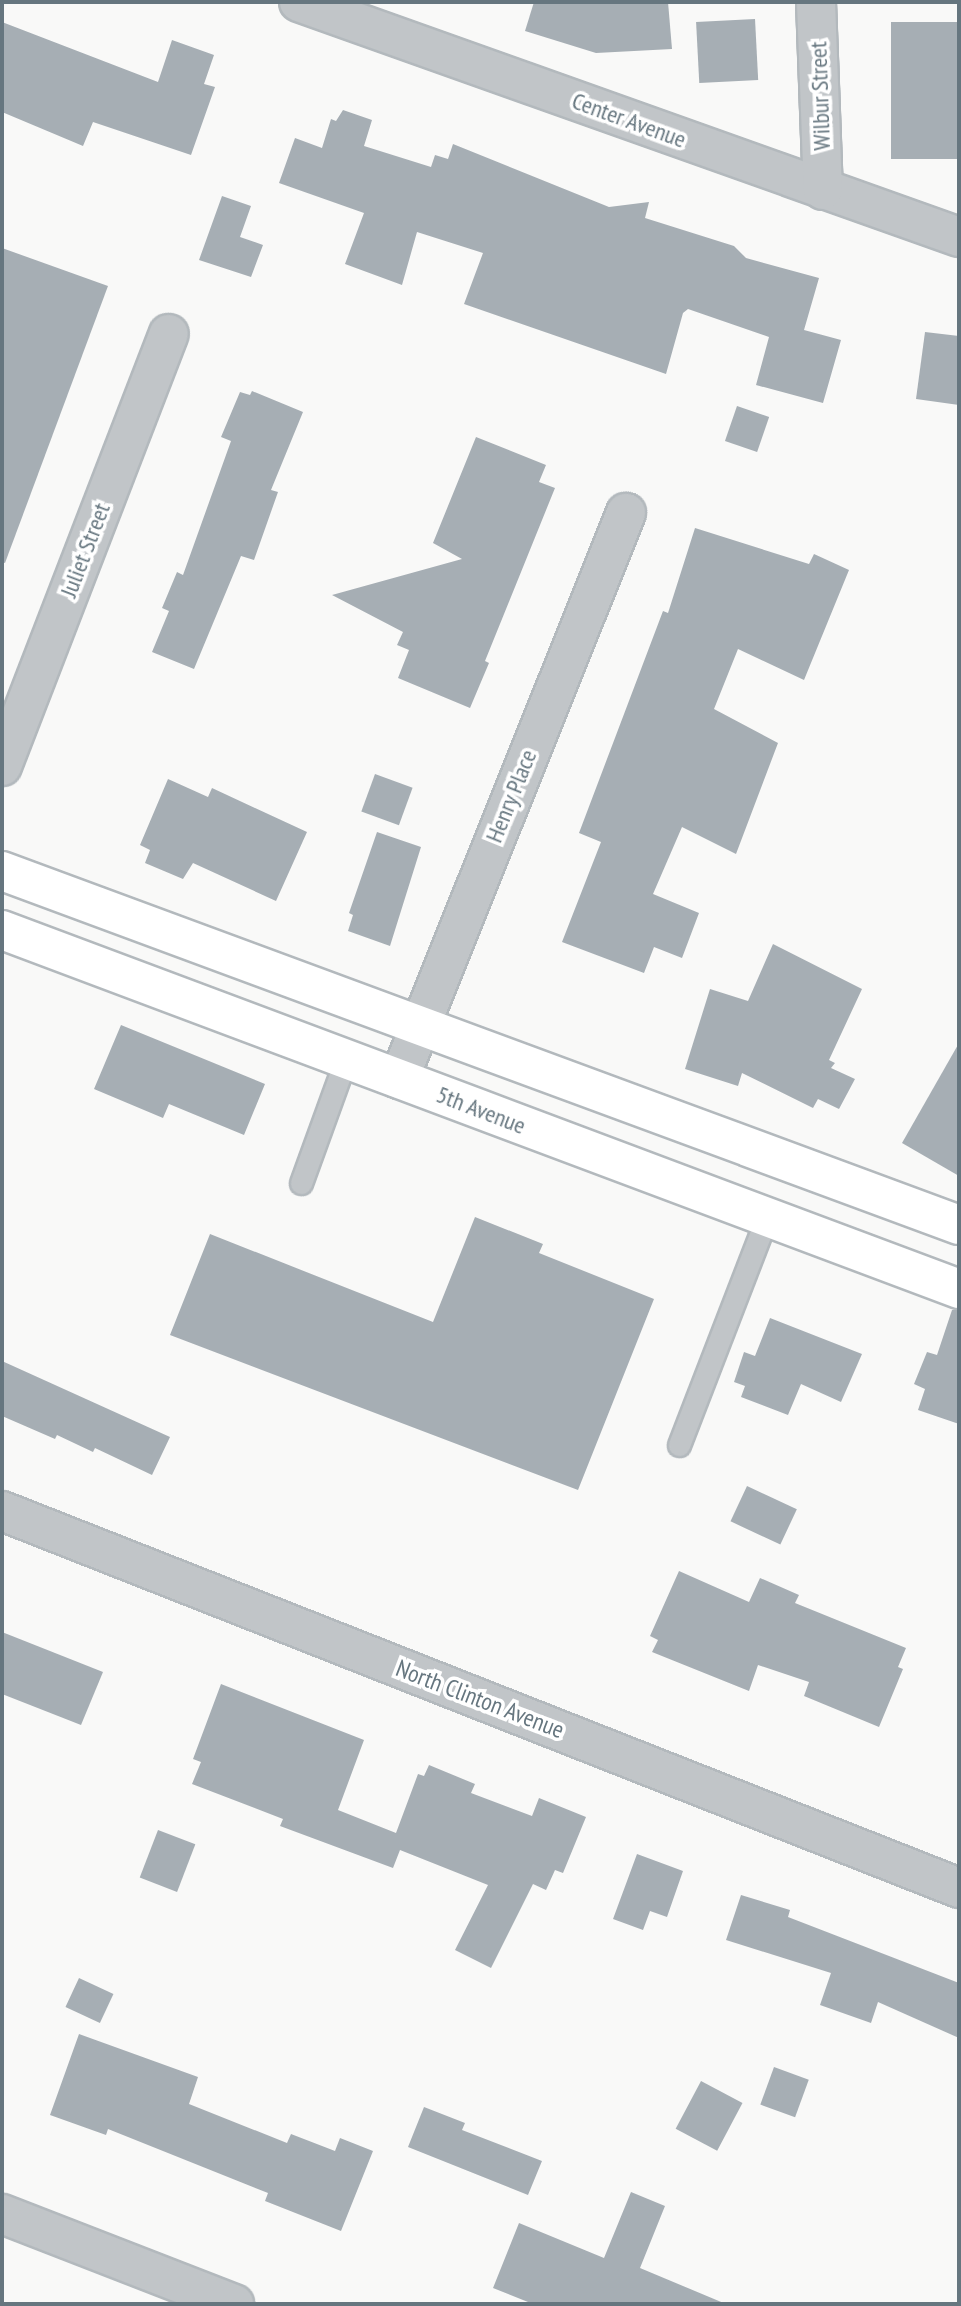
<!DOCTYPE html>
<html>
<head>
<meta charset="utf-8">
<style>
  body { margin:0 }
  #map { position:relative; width:961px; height:2306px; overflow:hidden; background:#f9f9f8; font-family:"PT Sans Narrow",sans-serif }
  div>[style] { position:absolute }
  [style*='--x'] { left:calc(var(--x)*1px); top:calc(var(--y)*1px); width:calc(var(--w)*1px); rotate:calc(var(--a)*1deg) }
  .building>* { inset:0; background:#a6aeb4; transform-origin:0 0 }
  .roads { filter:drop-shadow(2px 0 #b3b9bd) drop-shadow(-2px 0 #b3b9bd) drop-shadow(0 2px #b3b9bd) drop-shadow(0 -2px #b3b9bd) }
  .service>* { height:21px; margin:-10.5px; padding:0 10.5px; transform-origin:10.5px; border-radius:10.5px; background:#c1c5c8 }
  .minor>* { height:38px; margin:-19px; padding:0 19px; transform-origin:19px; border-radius:19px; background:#c1c5c8 }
  .secondary>* { height:38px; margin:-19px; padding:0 19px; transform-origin:19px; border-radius:19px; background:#fff }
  span { translate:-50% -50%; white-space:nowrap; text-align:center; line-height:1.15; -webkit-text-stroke:7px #fff; paint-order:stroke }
  .street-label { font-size:24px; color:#66767f }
  .frame { position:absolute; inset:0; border:4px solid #66767f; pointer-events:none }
</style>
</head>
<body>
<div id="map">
  <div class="building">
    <div style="clip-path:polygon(534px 2px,668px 2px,672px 49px,596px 53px,525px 31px)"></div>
    <div style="left:755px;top:19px;width:61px;height:59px;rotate:87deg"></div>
    <div style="clip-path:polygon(2px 22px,158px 82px,172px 40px,214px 55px,204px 84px,215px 87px,191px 155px,93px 122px,83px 146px,2px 112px)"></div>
    <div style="left:959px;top:22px;width:137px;height:68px;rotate:90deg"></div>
    <div style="clip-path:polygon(343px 110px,372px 120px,364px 146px,431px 167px,435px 155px,448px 159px,453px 144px,609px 207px,649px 202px,645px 218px,734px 246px,746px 258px,819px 278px,804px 330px,841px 340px,823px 403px,756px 385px,769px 337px,688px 309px,683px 313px,666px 374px,464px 304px,483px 253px,417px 232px,402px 285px,345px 264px,364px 213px,279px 183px,295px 138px,322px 148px,331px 119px,336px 121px)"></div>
    <div style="clip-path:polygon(222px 196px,251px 206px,240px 237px,263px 245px,251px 277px,199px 260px)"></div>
    <div style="clip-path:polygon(2px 248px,108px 286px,5px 563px,2px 562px)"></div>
    <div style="clip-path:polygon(925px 332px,959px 336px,959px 405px,916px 399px)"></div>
    <div style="clip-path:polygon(252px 391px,303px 412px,271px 490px,278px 492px,254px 560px,241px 556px,194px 669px,152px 652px,169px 611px,162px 608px,177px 572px,183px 575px,231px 441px,221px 437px,240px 392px,250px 395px)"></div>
    <div style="left:737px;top:406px;width:34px;height:37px;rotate:19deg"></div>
    <div style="clip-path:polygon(476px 437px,546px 465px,539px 482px,555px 488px,485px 661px,489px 663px,470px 708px,398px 678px,409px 650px,397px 645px,403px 632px,332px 595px,462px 559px,433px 543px)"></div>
    <div style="clip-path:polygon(695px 528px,809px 564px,814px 554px,849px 570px,804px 680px,738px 649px,714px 709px,778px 743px,736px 854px,682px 827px,653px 894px,699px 913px,682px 958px,654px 947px,644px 973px,562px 942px,601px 842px,579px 833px,663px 611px,668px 613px)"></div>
    <div style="left:375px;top:774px;width:40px;height:40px;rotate:20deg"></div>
    <div style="clip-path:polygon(168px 779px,208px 797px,212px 788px,307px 832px,276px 901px,193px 863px,183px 879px,145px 863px,150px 850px,140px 845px)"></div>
    <div style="clip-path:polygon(377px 832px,421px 847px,390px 946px,348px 931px,353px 915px,349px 913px)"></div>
    <div style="clip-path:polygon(773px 944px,862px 989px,829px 1060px,835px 1063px,831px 1068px,855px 1079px,839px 1109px,818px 1099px,813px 1108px,742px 1073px,738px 1086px,685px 1069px,710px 989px,748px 1001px)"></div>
    <div style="clip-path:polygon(121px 1025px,265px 1084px,244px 1135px,169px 1104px,163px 1118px,94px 1089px)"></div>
    <div style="clip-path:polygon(959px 1043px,959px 1176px,902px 1143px)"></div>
    <div style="clip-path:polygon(475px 1217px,543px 1244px,539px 1253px,654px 1299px,578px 1490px,170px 1335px,210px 1234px,433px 1322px)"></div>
    <div style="clip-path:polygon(952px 1310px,959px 1310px,959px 1424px,918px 1410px,925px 1389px,914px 1384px,927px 1352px,937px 1355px)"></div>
    <div style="clip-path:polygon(770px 1318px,862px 1354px,841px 1402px,801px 1384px,788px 1415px,741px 1397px,745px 1386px,734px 1382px,744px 1352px,755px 1356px)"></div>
    <div style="clip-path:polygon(2px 1361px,170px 1437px,152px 1475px,95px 1448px,93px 1452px,57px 1435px,55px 1439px,2px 1416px)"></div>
    <div style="left:747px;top:1486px;width:55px;height:39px;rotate:25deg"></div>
    <div style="clip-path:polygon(679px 1571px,749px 1602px,760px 1578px,799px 1595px,795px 1603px,906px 1648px,898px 1667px,903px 1669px,879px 1727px,804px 1696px,809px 1682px,758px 1665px,749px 1691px,652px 1652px,658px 1640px,650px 1636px)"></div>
    <div style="clip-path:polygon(2px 1632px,103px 1672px,81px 1725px,2px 1694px)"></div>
    <div style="clip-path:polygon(221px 1684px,364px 1740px,338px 1810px,396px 1833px,418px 1774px,424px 1776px,429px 1765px,475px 1784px,471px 1793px,532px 1816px,539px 1798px,586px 1817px,563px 1873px,555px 1870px,546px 1890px,533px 1884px,491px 1968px,455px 1950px,488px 1885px,400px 1850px,393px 1868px,280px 1826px,283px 1819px,192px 1784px,201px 1762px,193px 1759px)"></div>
    <div style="left:158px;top:1830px;width:40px;height:51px;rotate:21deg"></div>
    <div style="clip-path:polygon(637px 1854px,683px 1871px,667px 1917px,650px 1911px,643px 1930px,613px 1919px)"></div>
    <div style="clip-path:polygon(741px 1895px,790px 1910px,788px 1917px,959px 1983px,959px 2038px,878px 2002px,871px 2023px,820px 2005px,831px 1973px,726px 1940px)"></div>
    <div style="left:79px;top:1978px;width:38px;height:32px;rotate:25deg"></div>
    <div style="clip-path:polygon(79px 2034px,198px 2077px,189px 2104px,287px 2143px,291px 2134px,335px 2151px,340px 2138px,373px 2151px,341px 2231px,265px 2201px,268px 2193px,108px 2129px,106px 2135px,50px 2115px)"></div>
    <div style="left:774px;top:2067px;width:37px;height:40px;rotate:20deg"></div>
    <div style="left:701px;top:2081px;width:47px;height:54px;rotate:28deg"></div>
    <div style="clip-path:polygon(424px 2107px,465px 2123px,462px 2130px,542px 2161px,528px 2195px,408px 2147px)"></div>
    <div style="clip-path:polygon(631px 2192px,665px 2206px,640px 2268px,726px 2304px,533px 2304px,493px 2288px,519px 2223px,604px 2258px)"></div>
  </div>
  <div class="roads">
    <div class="service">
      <div style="--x:301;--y:1183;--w:132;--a:-70.1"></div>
      <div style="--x:679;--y:1445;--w:244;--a:-68.9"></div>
    </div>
    <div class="minor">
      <div style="--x:299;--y:2;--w:701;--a:19.6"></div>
      <div style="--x:816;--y:2;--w:188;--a:87.9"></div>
      <div style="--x:2;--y:766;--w:463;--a:-68.9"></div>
      <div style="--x:399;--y:1079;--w:610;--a:-68.15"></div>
      <div style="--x:2;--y:1511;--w:1029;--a:21.5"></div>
      <div style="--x:2;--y:2214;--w:249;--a:21.2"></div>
    </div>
    <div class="secondary">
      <div style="--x:2;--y:871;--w:1020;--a:20.3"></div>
      <div style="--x:2;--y:930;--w:1022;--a:20.56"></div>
    </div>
  </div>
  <div class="street-label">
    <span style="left:820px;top:96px;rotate:-92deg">Wilbur Street</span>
    <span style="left:629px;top:120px;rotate:20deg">Center Avenue</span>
    <span style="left:85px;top:550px;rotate:-69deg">Juliet Street</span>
    <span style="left:511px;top:796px;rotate:-68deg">Henry Place</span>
    <span style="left:481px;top:1110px;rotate:21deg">5th Avenue</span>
    <span style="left:480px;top:1699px;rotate:21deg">North Clinton Avenue</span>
  </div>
  <div class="frame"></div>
</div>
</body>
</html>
